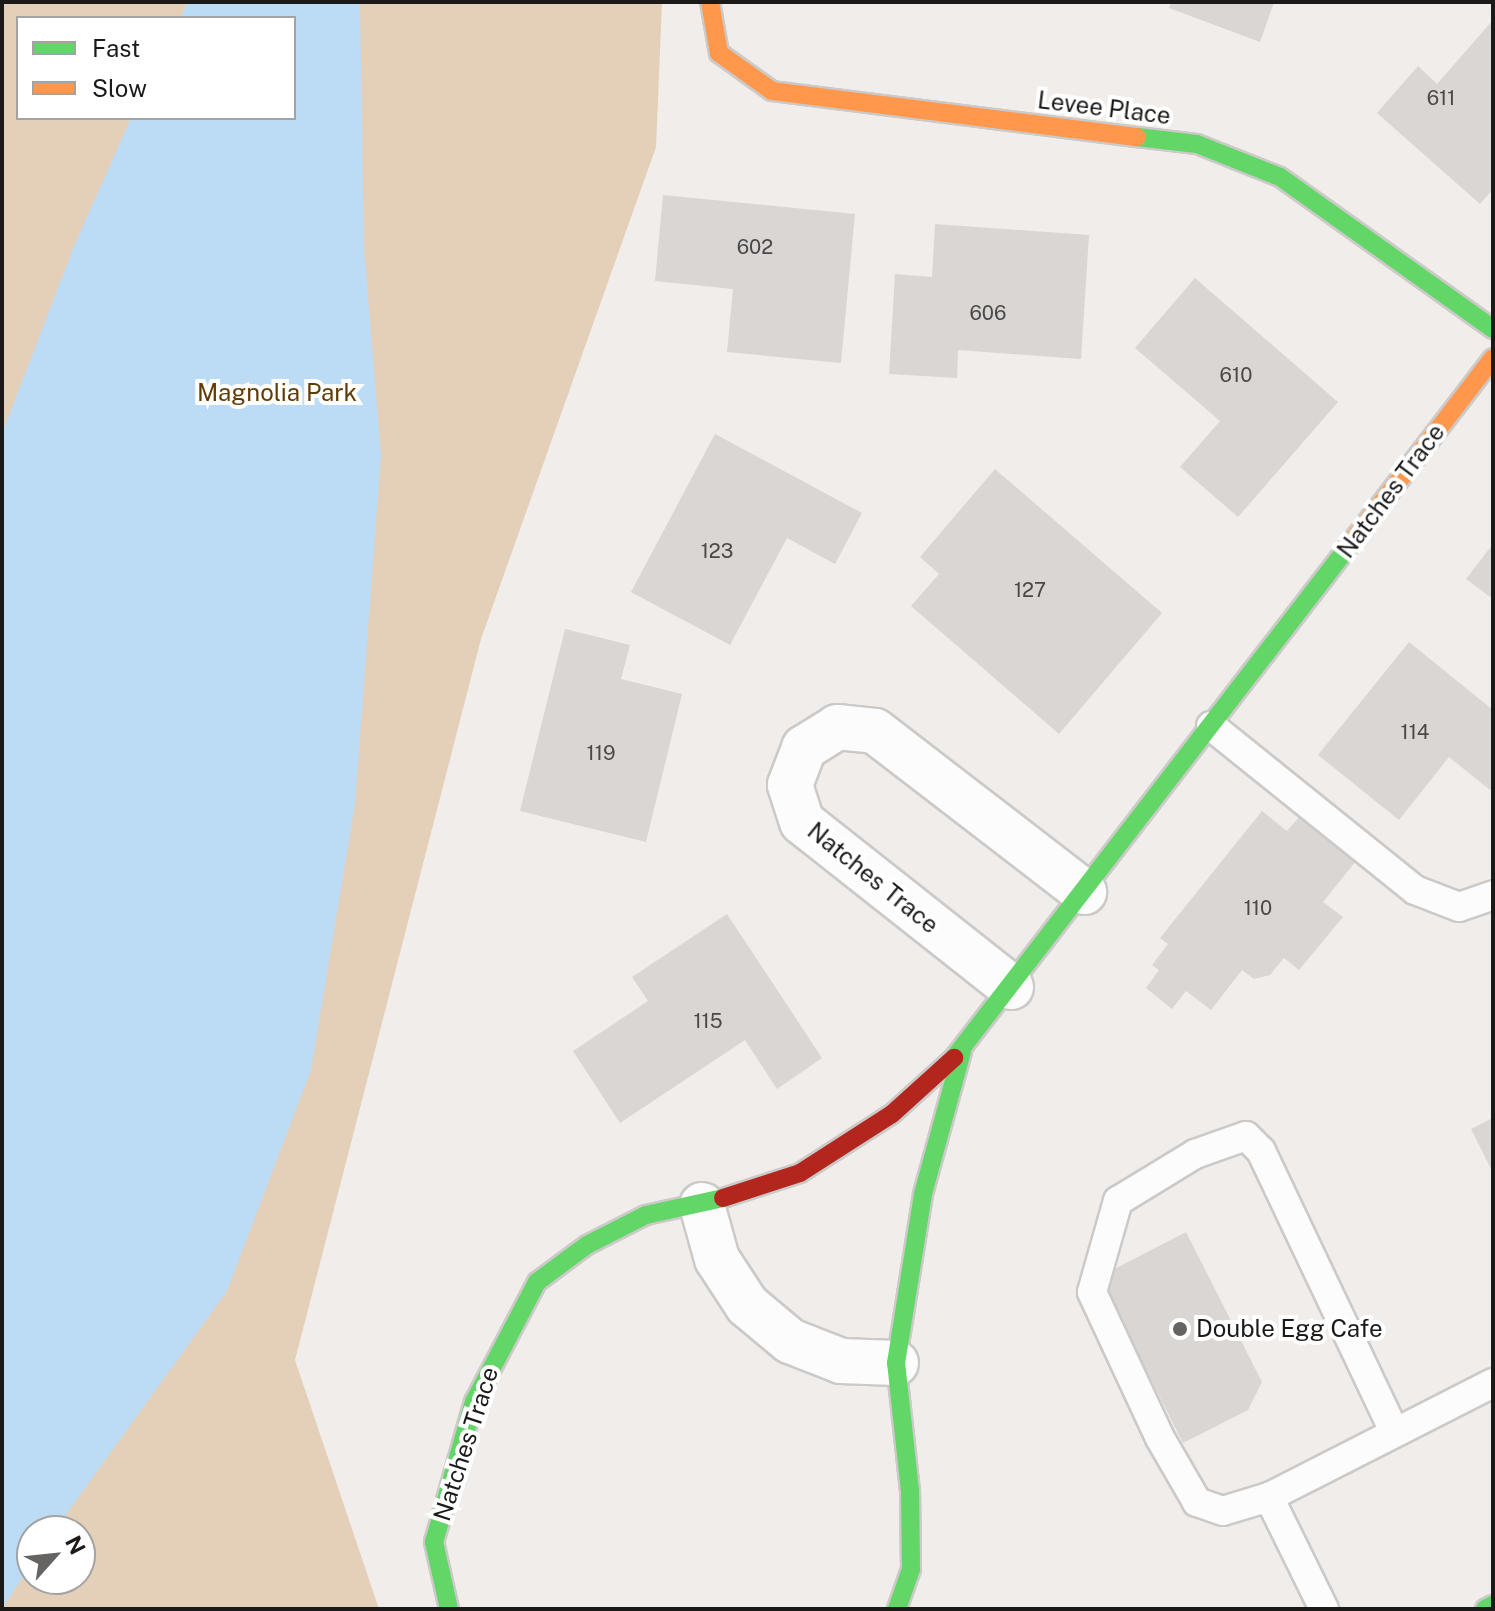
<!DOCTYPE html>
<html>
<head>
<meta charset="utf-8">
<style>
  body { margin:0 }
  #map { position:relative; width:1495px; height:1611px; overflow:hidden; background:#f0edea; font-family:"Public Sans",sans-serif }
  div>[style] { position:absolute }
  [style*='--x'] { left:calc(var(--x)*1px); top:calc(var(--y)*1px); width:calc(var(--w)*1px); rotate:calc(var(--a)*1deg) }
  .green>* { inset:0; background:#e4cfb8 }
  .water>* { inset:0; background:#bcdcf6 }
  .building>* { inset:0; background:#d9d6d4 }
  .roads { filter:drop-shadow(2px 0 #cccac8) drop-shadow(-2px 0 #cccac8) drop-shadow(0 2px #cccac8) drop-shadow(0 -2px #cccac8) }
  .lane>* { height:28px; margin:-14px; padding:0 14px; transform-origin:14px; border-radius:14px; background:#fdfcfc }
  .street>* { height:44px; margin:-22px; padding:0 22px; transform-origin:22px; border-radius:22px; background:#fdfcfc }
  .fast>* { height:18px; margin:-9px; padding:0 9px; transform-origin:9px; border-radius:9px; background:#63d668 }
  .slow>* { height:18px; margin:-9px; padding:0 9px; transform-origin:9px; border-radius:9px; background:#ff974d }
  .jam>* { height:18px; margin:-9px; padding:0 9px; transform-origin:9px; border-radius:9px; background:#b3261e }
  .dots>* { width:22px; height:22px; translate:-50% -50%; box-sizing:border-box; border:4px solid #fff; border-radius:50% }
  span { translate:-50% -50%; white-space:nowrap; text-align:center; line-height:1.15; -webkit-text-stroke:8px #fff; paint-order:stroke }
  .number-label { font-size:20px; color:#4b4947 }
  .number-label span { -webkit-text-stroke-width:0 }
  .street-label { font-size:24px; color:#1c1a18 }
  .park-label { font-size:24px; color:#603c04 }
  .poi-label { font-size:24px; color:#1c1a18 }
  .left { translate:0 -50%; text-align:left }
  .frame { position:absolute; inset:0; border:4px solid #1c1a18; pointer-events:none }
  .legend { position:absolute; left:16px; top:16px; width:280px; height:104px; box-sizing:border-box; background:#fff; border:2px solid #a4a3a3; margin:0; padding:10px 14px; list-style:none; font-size:24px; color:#1c1a18 }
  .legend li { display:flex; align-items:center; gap:16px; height:40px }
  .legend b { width:40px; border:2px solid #a4a3a3 }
  .north { position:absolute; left:16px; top:1515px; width:80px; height:80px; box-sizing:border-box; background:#fff; border:2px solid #a4a3a3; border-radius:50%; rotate:63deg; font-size:22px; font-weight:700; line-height:32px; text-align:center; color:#1c1a18 }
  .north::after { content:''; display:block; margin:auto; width:28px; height:36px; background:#666462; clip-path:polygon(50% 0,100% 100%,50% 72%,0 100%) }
</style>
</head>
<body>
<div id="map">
  <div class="green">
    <div style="clip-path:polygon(evenodd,2px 2px,662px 2px,656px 147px,481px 639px,295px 1360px,379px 1609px,2px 1609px,2px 2px,18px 18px,294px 18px,294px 118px,18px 118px,18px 18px,2px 2px,32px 1531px,80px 1531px,80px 1579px,32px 1579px,32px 1531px)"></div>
  </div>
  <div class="water">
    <div style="clip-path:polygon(188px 2px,360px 2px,364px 248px,381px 455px,355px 804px,311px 1070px,227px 1291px,54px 1531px,32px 1531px,32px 1563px,2px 1609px,2px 434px,74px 246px,131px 118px,294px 118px,294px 18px,180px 18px)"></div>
  </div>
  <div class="building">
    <div style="clip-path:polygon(1171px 2px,1274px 2px,1260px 42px,1169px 8px)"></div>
    <div style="clip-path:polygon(1493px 20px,1493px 189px,1480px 204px,1377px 113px,1418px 66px,1437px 84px)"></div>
    <div style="clip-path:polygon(663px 195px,855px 214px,841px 363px,727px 352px,733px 289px,655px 281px)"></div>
    <div style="clip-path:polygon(935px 224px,1089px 235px,1081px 359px,958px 350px,957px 378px,889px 374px,895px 274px,932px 277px)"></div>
    <div style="clip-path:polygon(1195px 278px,1338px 402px,1238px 517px,1180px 467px,1220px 421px,1135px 348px)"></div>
    <div style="clip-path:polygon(715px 434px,862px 513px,835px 564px,787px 538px,730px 645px,631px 592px)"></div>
    <div style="clip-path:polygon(995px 469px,1162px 613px,1059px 734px,911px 606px,939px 574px,920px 557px)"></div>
    <div style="clip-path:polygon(1493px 544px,1493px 599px,1466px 579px)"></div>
    <div style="clip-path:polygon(565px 629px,630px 645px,621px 679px,682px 694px,646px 842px,520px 811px)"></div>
    <div style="clip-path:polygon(1409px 642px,1493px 710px,1493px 787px,1490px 790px,1449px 757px,1399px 820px,1318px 755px)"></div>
    <div style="clip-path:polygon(1262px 811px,1287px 831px,1300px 816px,1356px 861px,1323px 902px,1343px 917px,1299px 970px,1284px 958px,1270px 975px,1254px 979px,1242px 970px,1211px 1010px,1186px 991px,1172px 1009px,1146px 988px,1159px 970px,1152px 965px,1168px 944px,1160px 938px)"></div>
    <div style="clip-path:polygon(727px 914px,822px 1058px,777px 1089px,745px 1040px,620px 1123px,573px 1051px,648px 1001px,632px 977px)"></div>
    <div style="clip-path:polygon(1493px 1118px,1493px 1173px,1471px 1129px)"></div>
    <div style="clip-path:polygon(1186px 1232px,1262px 1382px,1248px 1410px,1183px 1443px,1099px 1277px)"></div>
  </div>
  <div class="roads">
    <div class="lane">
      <div style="--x:1211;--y:726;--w:262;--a:38.8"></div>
      <div style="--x:1415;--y:890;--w:47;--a:21.1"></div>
      <div style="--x:1459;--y:907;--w:36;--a:-19"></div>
      <div style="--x:1269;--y:1497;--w:48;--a:163.1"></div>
      <div style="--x:1223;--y:1511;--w:28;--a:-161"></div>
      <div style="--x:1197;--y:1502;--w:74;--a:-120"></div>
      <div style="--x:1160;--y:1438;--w:161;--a:-115"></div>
      <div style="--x:1092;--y:1292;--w:95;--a:-74.1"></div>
      <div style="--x:1118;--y:1201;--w:90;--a:-31.4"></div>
      <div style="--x:1195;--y:1154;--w:54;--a:-19.4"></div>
      <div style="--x:1246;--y:1136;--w:21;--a:45"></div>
      <div style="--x:1261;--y:1151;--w:310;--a:64.6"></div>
      <div style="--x:1324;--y:1609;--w:125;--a:-116.2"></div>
      <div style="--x:1269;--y:1497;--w:251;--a:-27"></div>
    </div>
    <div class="street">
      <div style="--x:1011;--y:987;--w:266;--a:-141.7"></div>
      <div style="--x:802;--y:822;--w:39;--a:-108"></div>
      <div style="--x:790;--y:785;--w:40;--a:-69"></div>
      <div style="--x:804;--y:748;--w:39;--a:-32"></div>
      <div style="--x:837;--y:727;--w:38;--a:6"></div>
      <div style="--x:875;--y:731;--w:264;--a:37.6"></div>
      <div style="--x:702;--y:1205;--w:56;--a:74.5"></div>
      <div style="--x:717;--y:1259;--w:55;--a:56.9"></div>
      <div style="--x:747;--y:1305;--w:56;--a:39.9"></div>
      <div style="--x:790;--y:1341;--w:55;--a:21.4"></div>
      <div style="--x:841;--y:1361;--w:55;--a:2.1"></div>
    </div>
    <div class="fast">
      <div style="--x:1137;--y:137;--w:60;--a:6.7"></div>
      <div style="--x:1197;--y:144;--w:89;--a:21.7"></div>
      <div style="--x:1280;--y:177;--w:262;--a:35.5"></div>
      <div style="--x:954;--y:1058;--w:650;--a:-52.37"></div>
      <div style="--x:449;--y:1609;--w:69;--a:-102.6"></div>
      <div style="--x:434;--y:1542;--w:146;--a:-74.1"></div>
      <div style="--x:474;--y:1402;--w:136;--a:-62.3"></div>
      <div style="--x:537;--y:1282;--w:62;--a:-36.5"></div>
      <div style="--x:587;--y:1245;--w:66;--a:-27"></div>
      <div style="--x:646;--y:1215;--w:79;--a:-12.4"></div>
      <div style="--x:897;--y:1609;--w:42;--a:-70.7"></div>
      <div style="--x:911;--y:1569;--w:78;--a:-90.7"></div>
      <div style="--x:910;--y:1491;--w:129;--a:-96.2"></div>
      <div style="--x:896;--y:1363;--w:171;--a:-80.9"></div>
      <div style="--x:923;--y:1194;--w:148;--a:-74.7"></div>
      <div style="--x:1485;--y:1609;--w:9;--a:-27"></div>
    </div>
    <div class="slow">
      <div style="--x:710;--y:2;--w:52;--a:80"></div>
      <div style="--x:719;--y:53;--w:65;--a:35.6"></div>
      <div style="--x:772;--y:91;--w:368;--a:7.2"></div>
      <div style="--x:1351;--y:543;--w:233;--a:-52.5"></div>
    </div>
    <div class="jam">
      <div style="--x:723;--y:1198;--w:81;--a:-18"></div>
      <div style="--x:800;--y:1173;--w:109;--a:-32.7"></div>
      <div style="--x:892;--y:1114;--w:84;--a:-42.1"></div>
    </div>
  </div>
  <div class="dots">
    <div style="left:1180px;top:1329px;background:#666462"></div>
  </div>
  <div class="number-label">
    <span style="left:1441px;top:98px">611</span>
    <span style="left:755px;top:247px">602</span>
    <span style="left:988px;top:313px">606</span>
    <span style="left:1236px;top:375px">610</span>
    <span style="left:717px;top:551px">123</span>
    <span style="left:1030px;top:590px">127</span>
    <span style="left:1415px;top:732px">114</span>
    <span style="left:601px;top:753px">119</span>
    <span style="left:1258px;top:908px">110</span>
    <span style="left:708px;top:1021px">115</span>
  </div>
  <div class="street-label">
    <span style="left:1104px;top:108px;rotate:7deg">Levee Place</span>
    <span style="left:1391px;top:491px;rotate:-53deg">Natches Trace</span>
    <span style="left:873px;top:878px;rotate:39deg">Natches Trace</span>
    <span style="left:466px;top:1444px;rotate:-72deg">Natches Trace</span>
  </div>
  <div class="park-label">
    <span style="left:277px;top:393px">Magnolia Park</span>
  </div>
  <div class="poi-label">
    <span class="left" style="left:1196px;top:1329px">Double Egg Cafe</span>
  </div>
  <div class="frame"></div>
  <ul class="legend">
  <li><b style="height:10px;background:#63d668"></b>Fast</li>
  <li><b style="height:10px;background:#ff974d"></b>Slow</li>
  </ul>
  <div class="north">N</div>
</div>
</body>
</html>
